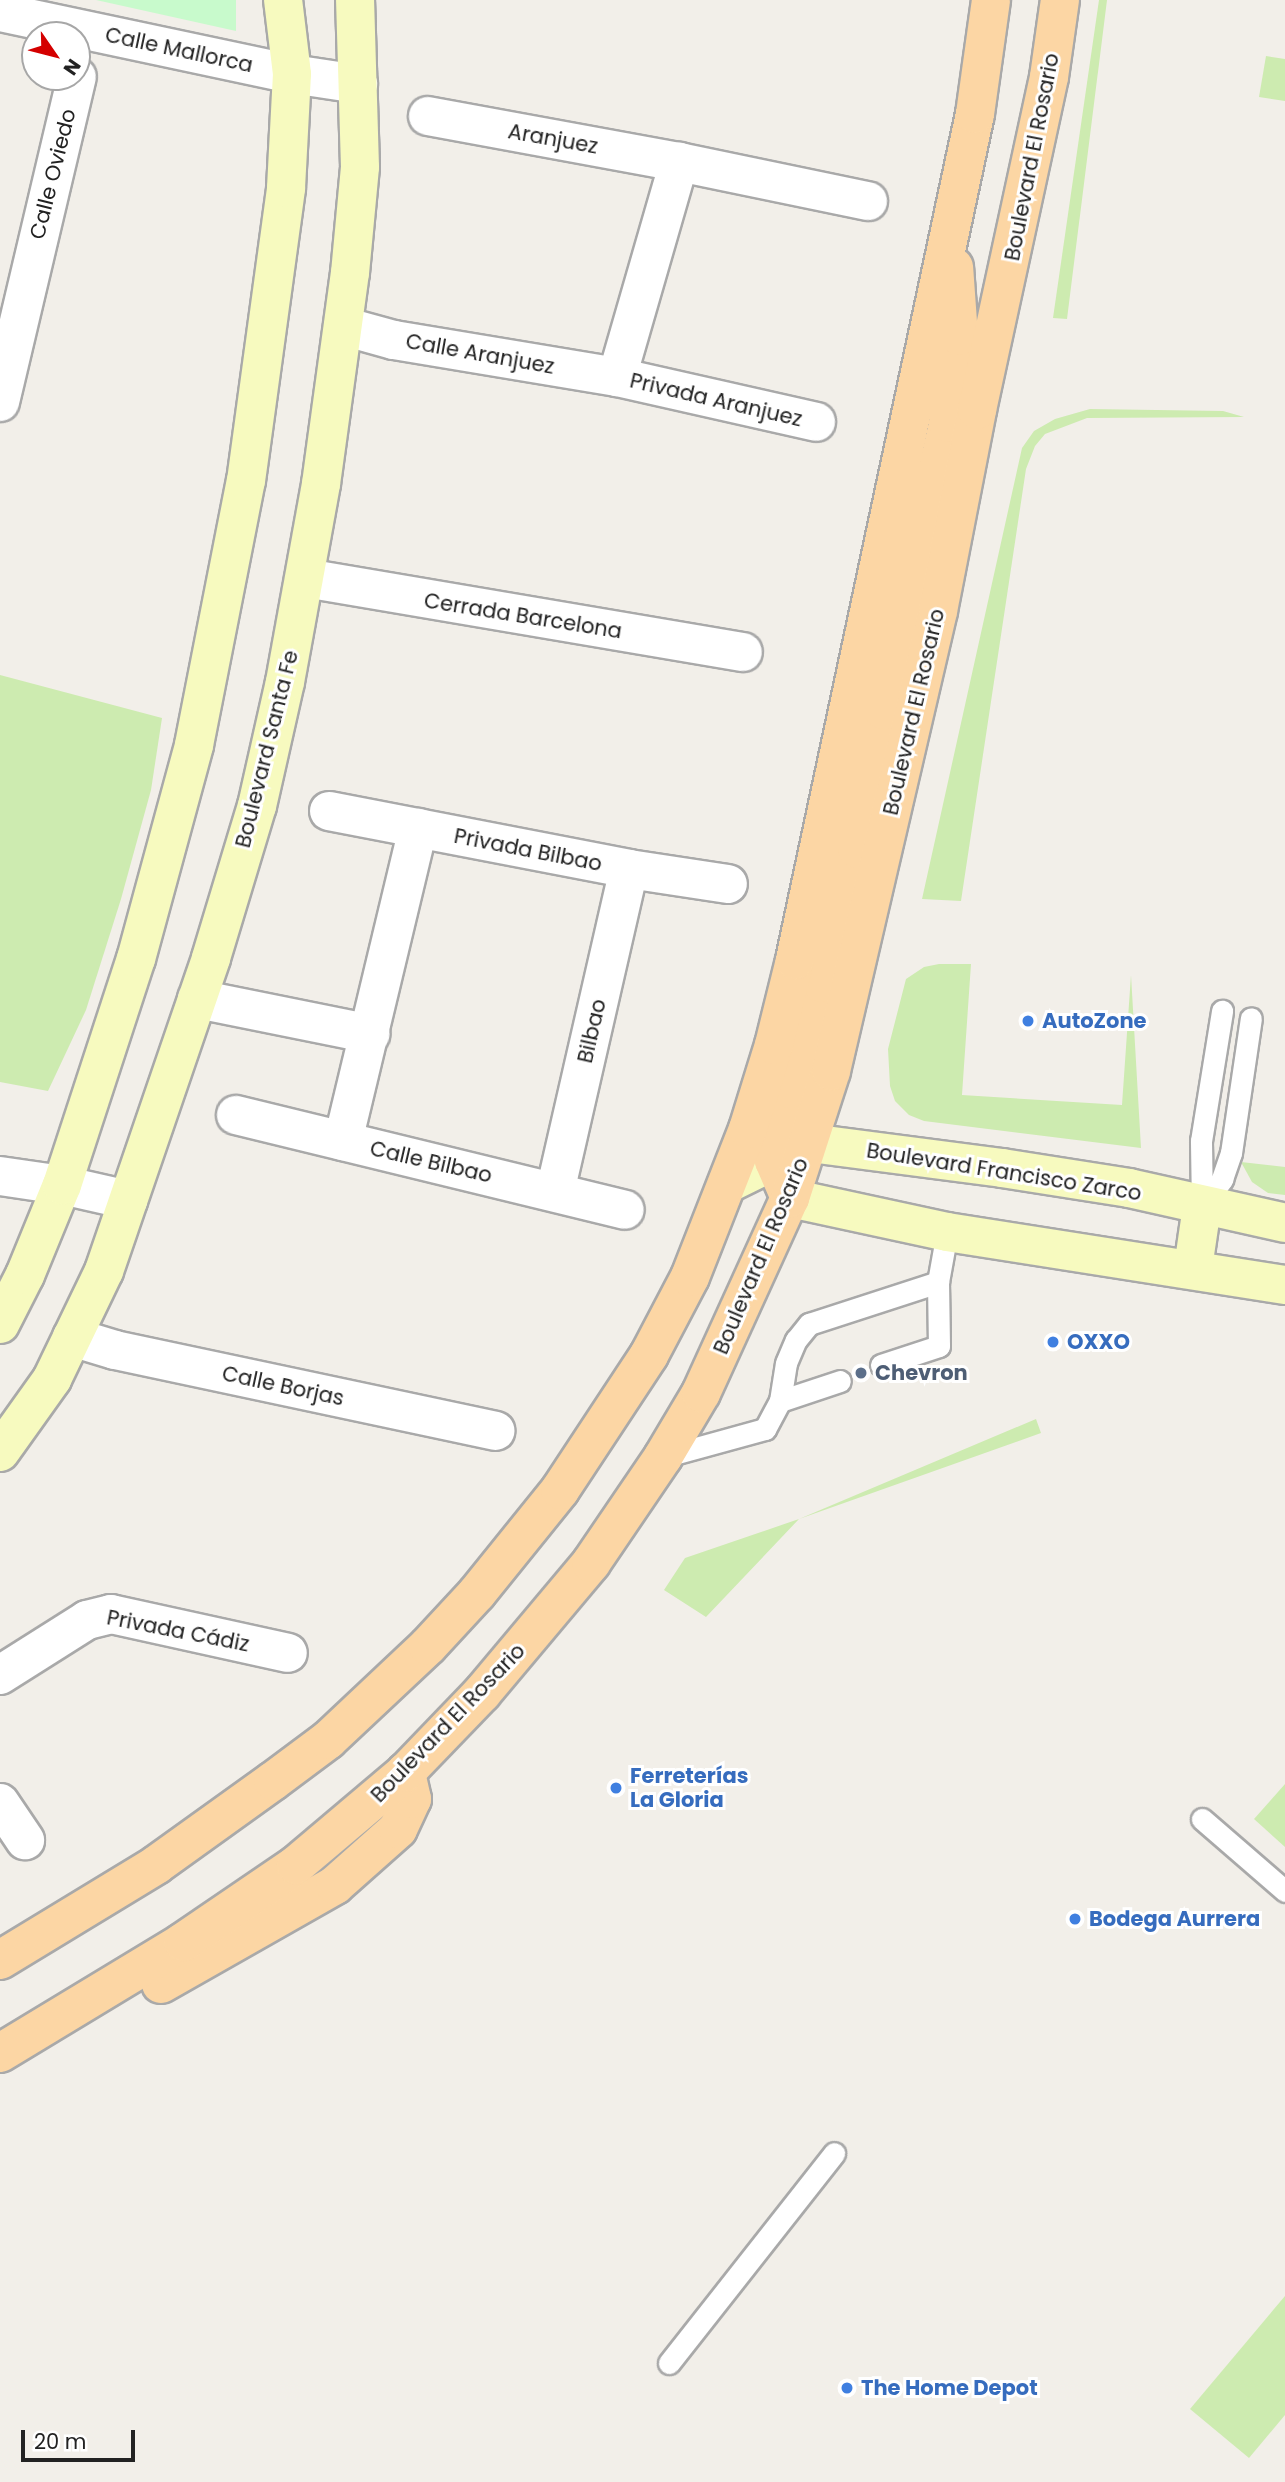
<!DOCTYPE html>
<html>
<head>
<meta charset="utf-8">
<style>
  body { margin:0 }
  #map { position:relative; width:1285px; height:2482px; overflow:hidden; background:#f2efe9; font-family:Poppins,sans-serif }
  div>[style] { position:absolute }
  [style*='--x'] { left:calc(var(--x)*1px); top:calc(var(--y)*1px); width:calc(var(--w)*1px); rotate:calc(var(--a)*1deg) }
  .grass>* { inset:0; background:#cdebb0 }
  .park>* { inset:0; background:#c8facc }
  .roads { filter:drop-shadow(2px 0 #a9a9a9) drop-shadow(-2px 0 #a9a9a9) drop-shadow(0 2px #a9a9a9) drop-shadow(0 -2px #a9a9a9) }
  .lane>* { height:21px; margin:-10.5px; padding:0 10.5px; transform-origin:10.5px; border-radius:10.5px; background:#fff }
  .street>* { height:38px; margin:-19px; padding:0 19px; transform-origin:19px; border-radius:19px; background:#fff }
  .secondary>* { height:38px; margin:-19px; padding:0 19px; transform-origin:19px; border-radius:19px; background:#f7fabf }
  .primary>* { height:38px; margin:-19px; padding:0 19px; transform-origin:19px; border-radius:19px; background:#fcd6a4 }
  .dots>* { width:19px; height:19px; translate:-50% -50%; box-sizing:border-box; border:4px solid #fff; border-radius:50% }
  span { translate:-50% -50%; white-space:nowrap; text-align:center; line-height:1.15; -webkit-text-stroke:6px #fff; paint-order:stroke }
  .street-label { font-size:21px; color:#222 }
  .shop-label { font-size:21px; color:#366cbe; font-weight:700 }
  .left { translate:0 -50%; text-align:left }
  .service-label { font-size:21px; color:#4e5e75; font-weight:700 }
  .north { position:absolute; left:21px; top:21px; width:70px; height:70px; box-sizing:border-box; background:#fff; border:2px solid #a7a7a7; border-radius:50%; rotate:125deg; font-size:19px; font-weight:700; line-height:28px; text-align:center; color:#222 }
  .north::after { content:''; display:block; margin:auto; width:24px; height:32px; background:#d40000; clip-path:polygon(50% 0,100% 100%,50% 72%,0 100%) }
  .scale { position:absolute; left:21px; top:2430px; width:114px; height:32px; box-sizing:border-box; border:4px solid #222; border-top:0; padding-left:9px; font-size:21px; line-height:24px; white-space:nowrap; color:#222; -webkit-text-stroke:5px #fff; paint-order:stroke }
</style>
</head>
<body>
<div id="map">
  <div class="grass">
    <div style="clip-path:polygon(1099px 0,1107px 0,1067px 319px,1053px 318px)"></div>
    <div style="clip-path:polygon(1266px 56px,1285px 59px,1285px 101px,1259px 97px)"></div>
    <div style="clip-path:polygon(1090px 409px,1223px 411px,1244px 417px,1087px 418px,1045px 434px,1035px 446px,1026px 469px,961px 901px,922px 899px,1022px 448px,1034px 431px,1055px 419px)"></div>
    <div style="clip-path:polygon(0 675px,162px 718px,151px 790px,121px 899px,86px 1010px,48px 1091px,0 1082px)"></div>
    <div style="clip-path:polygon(939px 964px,971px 964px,962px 1095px,1122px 1105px,1131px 975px,1141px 1148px,924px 1121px,909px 1115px,895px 1101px,890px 1086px,888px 1049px,906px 979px,924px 967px)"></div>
    <div style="clip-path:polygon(1241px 1162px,1285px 1167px,1285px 1195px,1268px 1193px,1252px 1182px)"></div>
    <div style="clip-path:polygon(1036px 1419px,1041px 1433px,799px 1519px,706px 1617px,664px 1590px,685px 1558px,799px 1519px)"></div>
    <div style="clip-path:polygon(1285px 1784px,1285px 1847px,1254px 1819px)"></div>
    <div style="clip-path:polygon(1285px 2296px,1285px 2415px,1249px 2458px,1190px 2409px)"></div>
  </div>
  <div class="park">
    <div style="clip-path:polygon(96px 0,236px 0,236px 31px)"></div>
  </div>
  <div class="roads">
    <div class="lane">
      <div style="--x:1202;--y:1206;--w:34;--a:-53"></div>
      <div style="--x:1222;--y:1179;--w:28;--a:-71"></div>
      <div style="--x:1231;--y:1153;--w:136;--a:-81.6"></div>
      <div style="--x:1202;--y:1206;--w:65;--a:-90.9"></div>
      <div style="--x:1201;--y:1141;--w:132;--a:-80.8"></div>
      <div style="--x:881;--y:1365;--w:61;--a:-18.1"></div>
      <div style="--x:939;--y:1346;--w:64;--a:-90.9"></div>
      <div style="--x:780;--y:1401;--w:63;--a:-18.4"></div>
      <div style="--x:663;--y:1457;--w:106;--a:-15.4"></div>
      <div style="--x:765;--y:1429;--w:32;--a:-62"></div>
      <div style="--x:780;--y:1401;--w:38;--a:-81"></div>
      <div style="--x:786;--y:1363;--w:25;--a:-67"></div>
      <div style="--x:796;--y:1340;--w:21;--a:-51"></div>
      <div style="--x:809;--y:1324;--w:136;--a:-18"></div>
      <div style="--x:938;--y:1282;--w:51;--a:-79.8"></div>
      <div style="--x:1202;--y:1819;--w:110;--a:40.9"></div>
      <div style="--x:669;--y:2363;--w:267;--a:-51.8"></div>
    </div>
    <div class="street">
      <div style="--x:0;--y:12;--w:299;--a:12"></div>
      <div style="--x:292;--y:74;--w:67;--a:8.6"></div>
      <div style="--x:428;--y:116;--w:255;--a:10.4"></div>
      <div style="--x:679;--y:162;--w:193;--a:11.7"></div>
      <div style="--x:343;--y:326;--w:53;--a:15.4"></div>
      <div style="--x:394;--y:340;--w:226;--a:9.4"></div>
      <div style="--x:617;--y:377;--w:204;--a:12.7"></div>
      <div style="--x:617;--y:377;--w:224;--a:-73.9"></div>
      <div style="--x:0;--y:402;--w:334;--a:-76.7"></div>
      <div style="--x:305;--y:578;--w:444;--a:9.6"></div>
      <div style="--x:329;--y:811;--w:306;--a:10.9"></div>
      <div style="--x:629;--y:869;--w:100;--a:8.6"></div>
      <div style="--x:197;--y:999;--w:177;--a:11.4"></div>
      <div style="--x:236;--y:1115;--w:400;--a:13.7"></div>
      <div style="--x:343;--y:1141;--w:322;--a:-76.5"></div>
      <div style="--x:0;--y:1176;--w:63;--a:8.3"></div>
      <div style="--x:62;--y:1185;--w:68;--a:12.8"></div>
      <div style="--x:555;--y:1192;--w:331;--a:-77.1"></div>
      <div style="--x:72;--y:1337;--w:45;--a:16.8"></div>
      <div style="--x:115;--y:1350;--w:389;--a:12"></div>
      <div style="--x:0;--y:1675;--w:103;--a:-32.3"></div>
      <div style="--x:87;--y:1620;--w:25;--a:-14"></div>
      <div style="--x:111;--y:1614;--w:181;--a:12.4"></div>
      <div style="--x:0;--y:1803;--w:45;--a:56"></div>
    </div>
    <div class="secondary">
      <div style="--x:729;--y:1183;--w:90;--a:-26.3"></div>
      <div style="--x:810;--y:1143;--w:194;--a:7.4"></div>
      <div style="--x:1002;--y:1168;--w:129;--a:8.9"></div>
      <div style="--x:1129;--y:1188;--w:160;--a:12.6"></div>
      <div style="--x:790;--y:1198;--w:161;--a:12.2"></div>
      <div style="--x:947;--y:1232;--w:342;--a:8.9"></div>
      <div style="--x:1193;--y:1268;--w:63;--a:-81.7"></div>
      <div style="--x:0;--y:1324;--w:55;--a:-63"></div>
      <div style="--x:25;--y:1275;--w:97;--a:-67.7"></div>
      <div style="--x:62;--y:1185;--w:238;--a:-71.9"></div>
      <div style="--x:136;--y:959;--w:222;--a:-74.8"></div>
      <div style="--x:194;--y:745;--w:269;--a:-78.9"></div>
      <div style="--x:246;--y:481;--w:296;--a:-82.2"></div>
      <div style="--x:286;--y:188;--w:114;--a:-87"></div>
      <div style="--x:292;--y:74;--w:75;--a:-96.9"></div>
      <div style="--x:0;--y:1452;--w:90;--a:-54.5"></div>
      <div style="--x:52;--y:1379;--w:120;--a:-64.3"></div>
      <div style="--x:104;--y:1271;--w:331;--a:-71.1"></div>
      <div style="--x:211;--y:958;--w:159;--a:-73.2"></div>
      <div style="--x:257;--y:806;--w:127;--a:-77.3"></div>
      <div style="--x:285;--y:682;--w:201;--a:-79.7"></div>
      <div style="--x:321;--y:484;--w:213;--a:-82.2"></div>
      <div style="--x:350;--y:273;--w:106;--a:-84.6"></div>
      <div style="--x:360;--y:167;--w:167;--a:-91.7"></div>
    </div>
    <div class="primary">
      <div style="--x:790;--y:1198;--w:40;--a:-113.4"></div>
      <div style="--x:774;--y:1161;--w:74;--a:-77.5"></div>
      <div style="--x:790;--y:1089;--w:111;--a:-73.2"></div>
      <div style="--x:822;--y:983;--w:138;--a:-75.4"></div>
      <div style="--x:857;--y:849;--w:141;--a:-79.4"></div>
      <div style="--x:883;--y:710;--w:294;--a:-77.2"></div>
      <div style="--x:948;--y:423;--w:88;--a:-82.8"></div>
      <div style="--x:959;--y:336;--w:69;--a:-94.1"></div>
      <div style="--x:0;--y:1960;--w:183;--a:-31.3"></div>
      <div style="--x:156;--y:1865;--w:144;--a:-35.7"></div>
      <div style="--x:273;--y:1781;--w:69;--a:-36.7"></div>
      <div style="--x:328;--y:1740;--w:137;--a:-43.2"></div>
      <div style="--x:428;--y:1646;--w:72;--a:-47.2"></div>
      <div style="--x:477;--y:1593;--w:132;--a:-51.1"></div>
      <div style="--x:560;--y:1490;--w:162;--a:-56.6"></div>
      <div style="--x:649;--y:1355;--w:88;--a:-62.3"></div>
      <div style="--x:690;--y:1277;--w:159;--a:-68.6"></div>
      <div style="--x:748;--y:1129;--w:88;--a:-72.8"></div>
      <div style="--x:774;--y:1045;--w:88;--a:-76.1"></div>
      <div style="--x:795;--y:960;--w:865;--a:-77.99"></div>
      <div style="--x:975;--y:114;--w:115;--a:-82"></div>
      <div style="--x:161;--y:1984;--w:200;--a:-29.6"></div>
      <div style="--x:335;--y:1885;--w:84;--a:-41.6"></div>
      <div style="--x:398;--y:1829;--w:33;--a:-65"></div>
      <div style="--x:412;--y:1799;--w:28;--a:-103"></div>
      <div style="--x:0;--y:2053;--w:214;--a:-31.2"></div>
      <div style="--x:183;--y:1942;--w:137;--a:-34.3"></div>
      <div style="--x:296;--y:1865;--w:144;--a:-40.2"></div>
      <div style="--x:406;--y:1772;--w:110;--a:-46.1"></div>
      <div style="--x:482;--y:1693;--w:170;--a:-50"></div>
      <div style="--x:591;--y:1563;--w:128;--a:-55.8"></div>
      <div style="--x:663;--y:1457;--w:74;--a:-59.3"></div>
      <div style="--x:701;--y:1393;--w:214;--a:-65.5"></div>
      <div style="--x:790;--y:1198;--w:133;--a:-72.1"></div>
      <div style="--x:831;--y:1071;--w:472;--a:-76.9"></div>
      <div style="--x:938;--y:611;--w:205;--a:-79"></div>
      <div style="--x:977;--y:410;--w:341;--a:-77.8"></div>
      <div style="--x:1049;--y:77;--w:78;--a:-81.9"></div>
    </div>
  </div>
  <div class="dots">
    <div style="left:1028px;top:1021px;background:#3f7fe0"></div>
    <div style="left:1053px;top:1342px;background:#3f7fe0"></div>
    <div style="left:861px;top:1373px;background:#5c6f8a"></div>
    <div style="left:616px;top:1788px;background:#3f7fe0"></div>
    <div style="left:1075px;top:1919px;background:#3f7fe0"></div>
    <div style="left:847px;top:2388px;background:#3f7fe0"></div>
  </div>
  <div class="street-label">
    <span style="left:179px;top:50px;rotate:12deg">Calle Mallorca</span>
    <span style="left:553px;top:139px;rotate:10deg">Aranjuez</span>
    <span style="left:1032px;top:157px;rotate:-79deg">Boulevard El Rosario</span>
    <span style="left:53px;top:174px;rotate:-76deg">Calle Oviedo</span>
    <span style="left:480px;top:354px;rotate:10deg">Calle Aranjuez</span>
    <span style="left:716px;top:400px;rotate:13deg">Privada Aranjuez</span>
    <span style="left:523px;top:616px;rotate:9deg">Cerrada Barcelona</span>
    <span style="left:914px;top:712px;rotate:-77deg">Boulevard El Rosario</span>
    <span style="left:267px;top:749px;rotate:-76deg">Boulevard Santa Fe</span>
    <span style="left:528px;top:850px;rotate:11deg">Privada Bilbao</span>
    <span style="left:592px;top:1031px;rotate:-77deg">Bilbao</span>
    <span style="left:431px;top:1162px;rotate:13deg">Calle Bilbao</span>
    <span style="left:1004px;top:1172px;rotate:9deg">Boulevard Francisco Zarco</span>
    <span style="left:761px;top:1256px;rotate:-67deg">Boulevard El Rosario</span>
    <span style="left:283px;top:1386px;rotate:12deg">Calle Borjas</span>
    <span style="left:178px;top:1631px;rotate:11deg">Privada Cádiz</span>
    <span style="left:448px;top:1723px;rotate:-46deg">Boulevard El Rosario</span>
  </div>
  <div class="shop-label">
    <span class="left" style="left:1042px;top:1021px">AutoZone</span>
    <span class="left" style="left:1067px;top:1342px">OXXO</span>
    <span class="left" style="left:630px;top:1788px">Ferreterías<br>La Gloria</span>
    <span class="left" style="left:1089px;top:1919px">Bodega Aurrera</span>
    <span class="left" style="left:861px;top:2388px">The Home Depot</span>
  </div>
  <div class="service-label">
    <span class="left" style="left:875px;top:1373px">Chevron</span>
  </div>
  <div class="north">N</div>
  <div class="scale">20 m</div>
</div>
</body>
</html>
